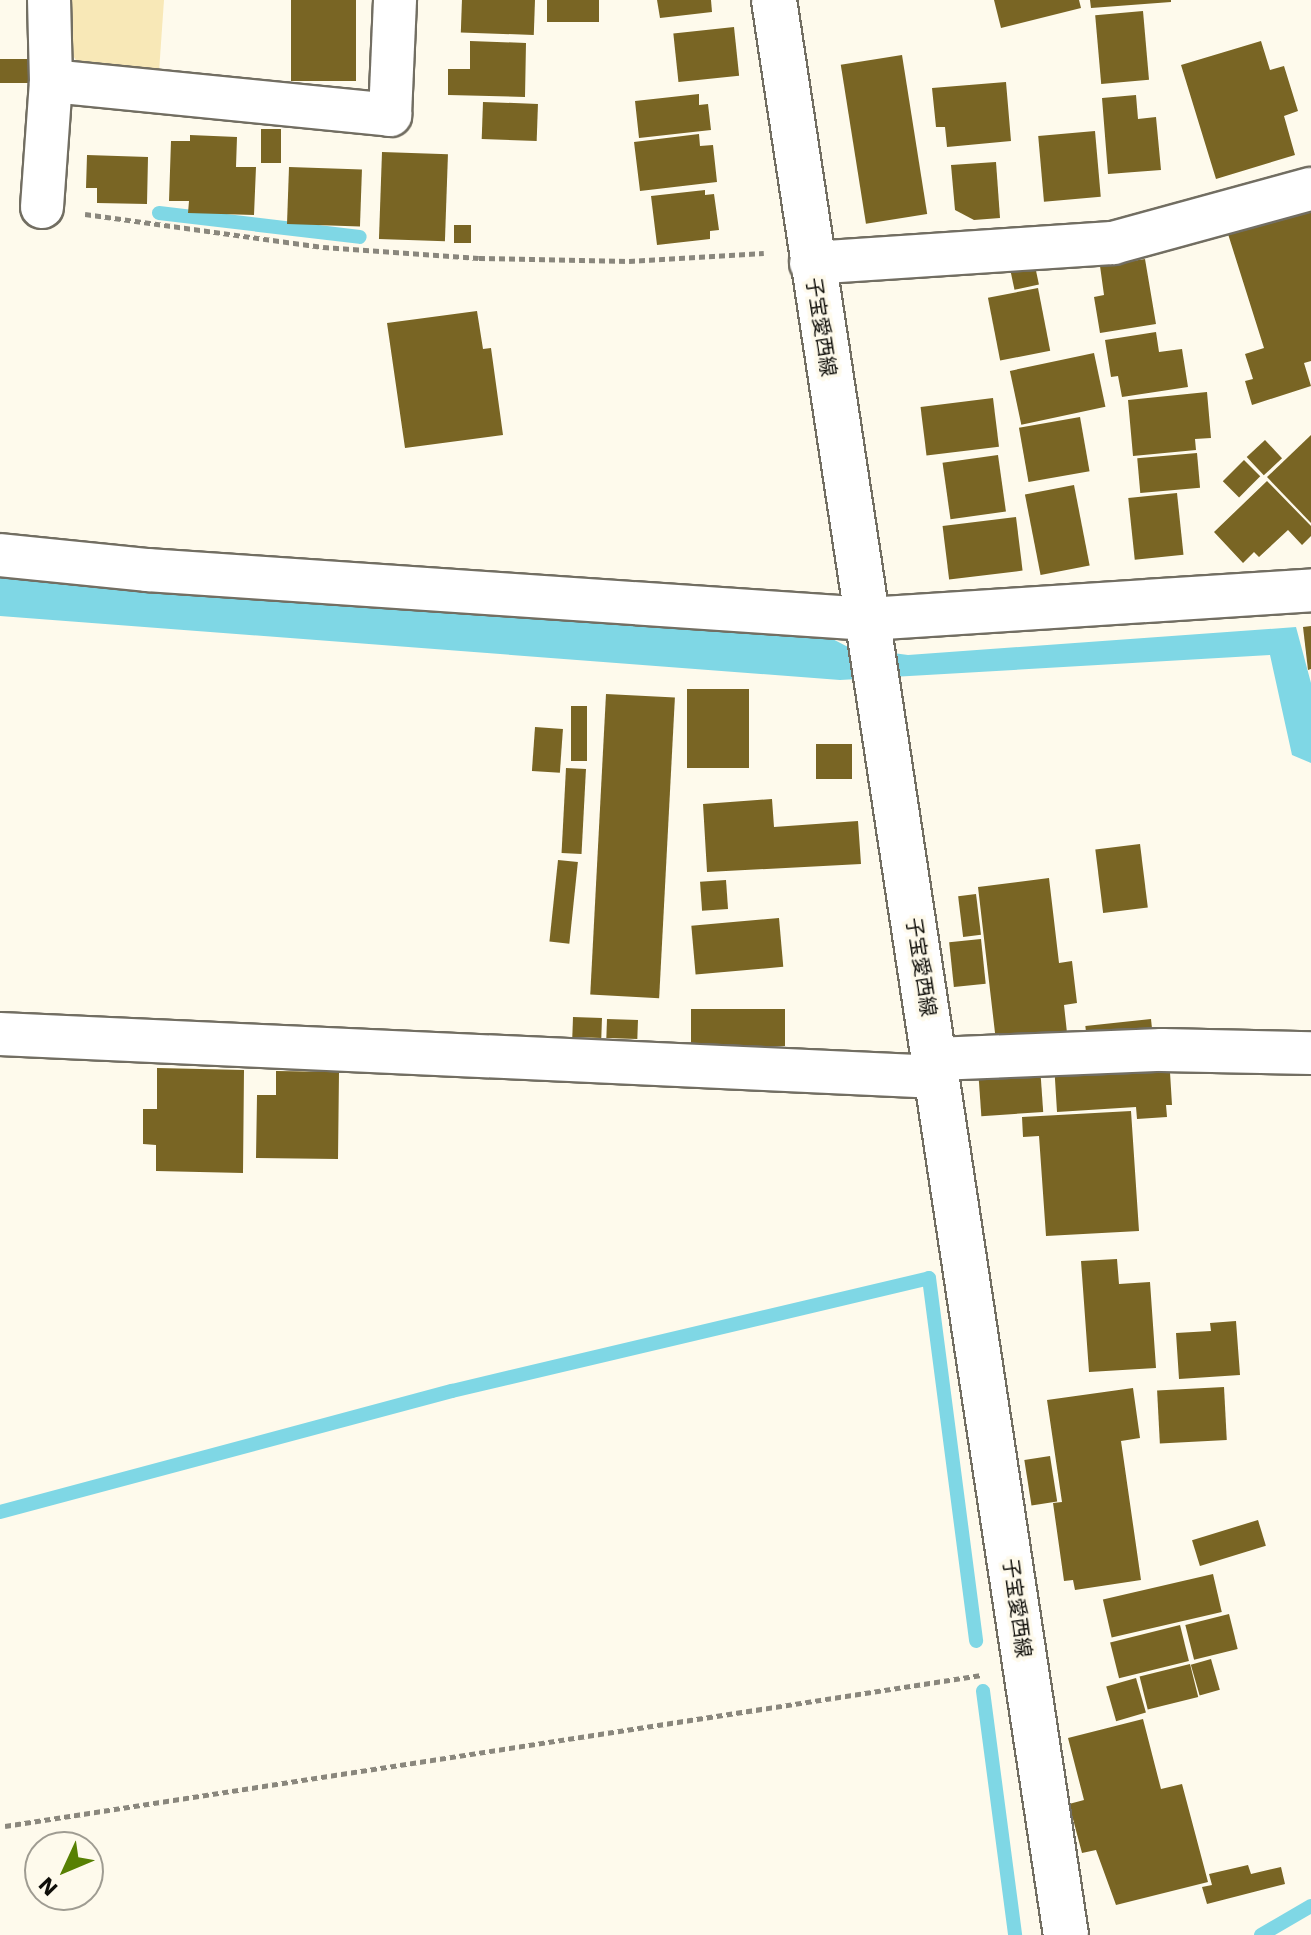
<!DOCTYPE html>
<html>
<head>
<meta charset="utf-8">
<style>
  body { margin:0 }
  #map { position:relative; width:1311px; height:1935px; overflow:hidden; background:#fefaec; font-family:"Work Sans","Noto Sans JP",sans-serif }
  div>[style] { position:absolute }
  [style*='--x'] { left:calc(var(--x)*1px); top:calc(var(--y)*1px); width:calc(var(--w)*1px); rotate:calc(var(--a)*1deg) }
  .green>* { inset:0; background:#f8e8b7 }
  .water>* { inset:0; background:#7fd7e5 }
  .stream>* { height:14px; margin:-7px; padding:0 7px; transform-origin:7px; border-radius:7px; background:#7fd7e5 }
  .building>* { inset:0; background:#796524; transform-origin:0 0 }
  .path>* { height:5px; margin-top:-2.5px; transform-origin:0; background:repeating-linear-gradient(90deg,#8a877d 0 6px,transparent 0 10px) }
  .roads { filter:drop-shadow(2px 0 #726e62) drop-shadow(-2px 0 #726e62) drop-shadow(0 2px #726e62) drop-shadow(0 -2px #726e62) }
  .minor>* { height:42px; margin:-21px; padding:0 21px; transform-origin:21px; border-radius:21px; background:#fff }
  .secondary>* { height:44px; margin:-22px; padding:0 22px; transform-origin:22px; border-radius:22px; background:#fff }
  span { translate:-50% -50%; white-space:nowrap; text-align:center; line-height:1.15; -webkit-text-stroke:7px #fefaec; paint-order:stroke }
  .street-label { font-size:20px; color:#100f0a }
  .north { position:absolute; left:24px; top:1831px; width:80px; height:80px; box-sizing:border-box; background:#fefaec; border:2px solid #9f9c92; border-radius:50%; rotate:226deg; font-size:22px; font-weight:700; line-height:32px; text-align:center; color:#100f0a }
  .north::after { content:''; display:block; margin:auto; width:28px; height:36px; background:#578003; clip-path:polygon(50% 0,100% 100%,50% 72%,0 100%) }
</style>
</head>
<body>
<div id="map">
  <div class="green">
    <div style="clip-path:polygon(66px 0,164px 0,159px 72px,79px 65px,65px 43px)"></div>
  </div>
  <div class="water">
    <div style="clip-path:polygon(0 577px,823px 634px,848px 647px,908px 655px,1296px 627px,1311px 683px,1311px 763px,1292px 755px,1270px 655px,840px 680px,0 616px)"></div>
  </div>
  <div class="stream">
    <div style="--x:159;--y:213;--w:202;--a:6.8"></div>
    <div style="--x:0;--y:1512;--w:468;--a:-15"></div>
    <div style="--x:452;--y:1391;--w:490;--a:-13.3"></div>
    <div style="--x:929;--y:1278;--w:366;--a:82.6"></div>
    <div style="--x:983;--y:1691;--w:246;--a:82.5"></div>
    <div style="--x:1261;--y:1935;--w:58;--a:-30.1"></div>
  </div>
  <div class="building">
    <div style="left:291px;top:0;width:65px;height:81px"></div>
    <div style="left:535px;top:0;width:35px;height:73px;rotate:92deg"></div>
    <div style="left:547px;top:0;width:52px;height:22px"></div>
    <div style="clip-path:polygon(657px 0,711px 0,712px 12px,660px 18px)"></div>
    <div style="clip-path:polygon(994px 0,1079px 0,1081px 8px,1001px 28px)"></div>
    <div style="clip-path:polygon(1090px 0,1171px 0,1171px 2px,1091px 8px)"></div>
    <div style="left:1143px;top:11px;width:69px;height:48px;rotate:85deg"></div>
    <div style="left:734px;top:27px;width:49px;height:61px;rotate:84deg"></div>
    <div style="clip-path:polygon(470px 41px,526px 43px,525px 97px,448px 95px,448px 69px,470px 69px)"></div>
    <div style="clip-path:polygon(1261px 41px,1270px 70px,1284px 66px,1298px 111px,1284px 116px,1295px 155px,1216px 179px,1181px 65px)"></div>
    <div style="left:902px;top:55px;width:161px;height:62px;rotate:81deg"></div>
    <div style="left:0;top:59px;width:29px;height:24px"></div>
    <div style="clip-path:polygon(1006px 82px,1011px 141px,947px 147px,945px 127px,936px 127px,932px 88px)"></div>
    <div style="clip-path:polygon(699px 94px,699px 105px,708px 104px,711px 130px,639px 138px,635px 101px)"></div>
    <div style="clip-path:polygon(1136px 95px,1138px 119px,1156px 117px,1161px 170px,1108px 174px,1102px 98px)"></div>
    <div style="left:483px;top:102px;width:55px;height:37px;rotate:2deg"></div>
    <div style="left:261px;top:129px;width:20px;height:34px"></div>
    <div style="left:1095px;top:131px;width:66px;height:57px;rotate:85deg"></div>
    <div style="clip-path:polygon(699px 134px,700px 146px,713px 145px,717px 182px,640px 191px,634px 142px)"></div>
    <div style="clip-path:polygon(190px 135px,237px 137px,236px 167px,256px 167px,254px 215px,188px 213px,189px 201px,169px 201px,171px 141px,190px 141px)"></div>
    <div style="left:382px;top:152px;width:66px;height:87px;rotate:2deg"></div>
    <div style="clip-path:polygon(87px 155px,148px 157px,147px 204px,97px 203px,97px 188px,86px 188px)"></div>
    <div style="clip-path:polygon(996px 162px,1000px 218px,974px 220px,955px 210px,951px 165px)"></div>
    <div style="left:289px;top:167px;width:73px;height:57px;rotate:2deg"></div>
    <div style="clip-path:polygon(705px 190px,705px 195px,714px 194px,719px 230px,710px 231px,710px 239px,657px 245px,651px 196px)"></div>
    <div style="clip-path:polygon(1311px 208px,1311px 361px,1304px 363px,1311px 386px,1252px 405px,1245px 381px,1253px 379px,1245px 354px,1264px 348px,1228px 234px)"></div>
    <div style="left:454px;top:225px;width:17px;height:18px"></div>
    <div style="clip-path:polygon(1145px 259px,1156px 324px,1100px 333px,1094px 297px,1104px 295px,1100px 266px)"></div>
    <div style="left:1035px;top:266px;width:19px;height:25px;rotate:78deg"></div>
    <div style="left:1038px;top:288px;width:64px;height:51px;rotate:79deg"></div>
    <div style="clip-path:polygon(477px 311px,483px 349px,491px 348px,503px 435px,405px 448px,387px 323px)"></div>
    <div style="clip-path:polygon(1156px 332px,1159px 352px,1182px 349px,1188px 387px,1122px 397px,1118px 376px,1111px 377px,1105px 340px)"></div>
    <div style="left:1094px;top:353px;width:55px;height:86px;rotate:78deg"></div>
    <div style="clip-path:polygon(1207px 392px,1211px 438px,1195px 439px,1196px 450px,1133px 456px,1128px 400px)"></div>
    <div style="left:993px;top:398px;width:49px;height:73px;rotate:83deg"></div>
    <div style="left:1080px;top:417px;width:55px;height:62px;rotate:80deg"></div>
    <div style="clip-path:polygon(1311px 435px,1311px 523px,1267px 477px)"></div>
    <div style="left:1265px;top:440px;width:25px;height:25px;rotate:47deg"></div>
    <div style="left:1197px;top:453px;width:35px;height:60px;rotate:85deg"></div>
    <div style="left:998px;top:455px;width:57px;height:56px;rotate:82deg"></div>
    <div style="left:1244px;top:460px;width:23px;height:30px;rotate:45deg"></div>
    <div style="clip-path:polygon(1267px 481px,1311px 526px,1311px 536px,1302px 545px,1288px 530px,1259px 557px,1254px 552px,1243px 563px,1214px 532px)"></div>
    <div style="left:1074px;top:485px;width:82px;height:50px;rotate:79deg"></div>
    <div style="left:1177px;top:493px;width:62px;height:49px;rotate:84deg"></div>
    <div style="left:1016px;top:517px;width:54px;height:74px;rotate:83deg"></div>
    <div style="clip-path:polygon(1311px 626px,1311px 669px,1308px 670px,1303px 627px)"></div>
    <div style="left:687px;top:689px;width:62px;height:79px"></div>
    <div style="left:606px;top:694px;width:69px;height:301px;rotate:3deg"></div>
    <div style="left:571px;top:706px;width:16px;height:55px"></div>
    <div style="left:535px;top:727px;width:28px;height:44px;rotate:4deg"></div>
    <div style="left:816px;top:744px;width:36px;height:35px"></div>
    <div style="left:566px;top:768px;width:20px;height:85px;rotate:3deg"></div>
    <div style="clip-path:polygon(772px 799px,774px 827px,858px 821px,861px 864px,707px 872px,703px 804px)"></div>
    <div style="left:1140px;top:844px;width:64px;height:45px;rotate:83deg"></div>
    <div style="left:558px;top:860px;width:20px;height:82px;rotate:6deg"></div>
    <div style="clip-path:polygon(1049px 878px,1059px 963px,1072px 961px,1077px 1003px,1064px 1005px,1068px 1042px,997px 1050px,978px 887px)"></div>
    <div style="left:726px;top:880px;width:29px;height:26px;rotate:86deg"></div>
    <div style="left:976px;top:894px;width:41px;height:18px;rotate:83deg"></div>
    <div style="left:779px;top:918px;width:49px;height:88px;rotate:85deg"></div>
    <div style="left:981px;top:939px;width:45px;height:32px;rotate:84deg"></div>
    <div style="left:691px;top:1009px;width:94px;height:37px"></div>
    <div style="left:573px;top:1017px;width:29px;height:20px;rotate:2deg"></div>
    <div style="left:607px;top:1019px;width:31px;height:19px;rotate:2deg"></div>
    <div style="left:1151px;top:1019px;width:19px;height:66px;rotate:84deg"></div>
    <div style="clip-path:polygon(1169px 1056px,1172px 1105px,1166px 1105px,1167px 1117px,1137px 1119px,1136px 1107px,1057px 1112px,1054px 1063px)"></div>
    <div style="left:1040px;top:1066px;width:46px;height:62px;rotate:86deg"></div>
    <div style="clip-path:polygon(157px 1068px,244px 1070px,243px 1173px,156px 1171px,156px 1145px,143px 1144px,143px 1109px,157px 1109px)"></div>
    <div style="clip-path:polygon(276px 1071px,339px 1072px,338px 1159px,256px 1158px,257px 1095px,276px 1095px)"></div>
    <div style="clip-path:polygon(1131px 1111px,1139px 1231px,1046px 1236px,1039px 1136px,1023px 1137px,1022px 1117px)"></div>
    <div style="clip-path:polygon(1117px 1259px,1119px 1284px,1150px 1282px,1156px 1368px,1089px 1372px,1081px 1261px)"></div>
    <div style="clip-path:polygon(1236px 1321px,1240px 1375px,1179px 1379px,1176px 1333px,1211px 1331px,1210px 1323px)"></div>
    <div style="left:1224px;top:1387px;width:53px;height:67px;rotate:87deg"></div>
    <div style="clip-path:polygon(1133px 1388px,1140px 1438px,1121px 1441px,1141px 1580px,1075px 1590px,1073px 1580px,1064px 1581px,1053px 1503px,1062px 1502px,1047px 1400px)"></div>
    <div style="left:1050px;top:1456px;width:46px;height:26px;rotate:81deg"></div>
    <div style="left:1258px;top:1520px;width:27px;height:69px;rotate:73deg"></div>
    <div style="left:1213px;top:1574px;width:39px;height:113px;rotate:77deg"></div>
    <div style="left:1229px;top:1614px;width:36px;height:45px;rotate:76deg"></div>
    <div style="left:1180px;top:1625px;width:37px;height:72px;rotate:76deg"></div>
    <div style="left:1211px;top:1659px;width:32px;height:21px;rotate:74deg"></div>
    <div style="left:1190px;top:1664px;width:34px;height:52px;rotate:76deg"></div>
    <div style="left:1136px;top:1678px;width:36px;height:31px;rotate:74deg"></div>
    <div style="clip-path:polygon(1143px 1719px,1161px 1789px,1182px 1784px,1208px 1882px,1116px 1905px,1096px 1850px,1082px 1853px,1069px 1804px,1084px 1800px,1068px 1738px)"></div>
    <div style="clip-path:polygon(1248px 1865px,1251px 1874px,1281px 1867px,1285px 1884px,1207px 1904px,1202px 1887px,1212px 1885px,1209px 1874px)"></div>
  </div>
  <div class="path">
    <div style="--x:85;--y:214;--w:240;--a:7.9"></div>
    <div style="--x:323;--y:247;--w:156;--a:4"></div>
    <div style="--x:479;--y:258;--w:150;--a:1.1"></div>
    <div style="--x:629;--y:261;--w:135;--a:-3.4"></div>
    <div style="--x:5;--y:1826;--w:988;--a:-8.79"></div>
  </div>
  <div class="roads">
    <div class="minor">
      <div style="--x:51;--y:81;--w:341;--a:5.7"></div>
      <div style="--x:390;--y:115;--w:115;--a:-87.5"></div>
      <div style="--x:42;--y:207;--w:126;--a:-85.9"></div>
      <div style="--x:51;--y:81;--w:81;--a:-91.4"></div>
      <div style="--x:811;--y:263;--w:303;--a:-3.8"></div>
      <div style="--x:1113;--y:243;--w:205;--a:-15.3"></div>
      <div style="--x:0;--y:555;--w:148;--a:5.8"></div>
      <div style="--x:147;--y:570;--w:723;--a:3.89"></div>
      <div style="--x:868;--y:619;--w:444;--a:-3.7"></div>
      <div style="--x:0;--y:1034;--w:939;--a:2.62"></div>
      <div style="--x:935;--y:1059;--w:227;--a:-2.3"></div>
      <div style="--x:1162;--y:1050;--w:149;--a:1.2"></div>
    </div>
    <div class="secondary">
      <div style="--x:774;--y:0;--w:1957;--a:81.42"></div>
    </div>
  </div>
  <div class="street-label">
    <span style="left:821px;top:327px;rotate:81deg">子宝愛西線</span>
    <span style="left:921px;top:967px;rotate:81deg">子宝愛西線</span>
    <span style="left:1017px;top:1608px;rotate:82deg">子宝愛西線</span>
  </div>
  <div class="north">N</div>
</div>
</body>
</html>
